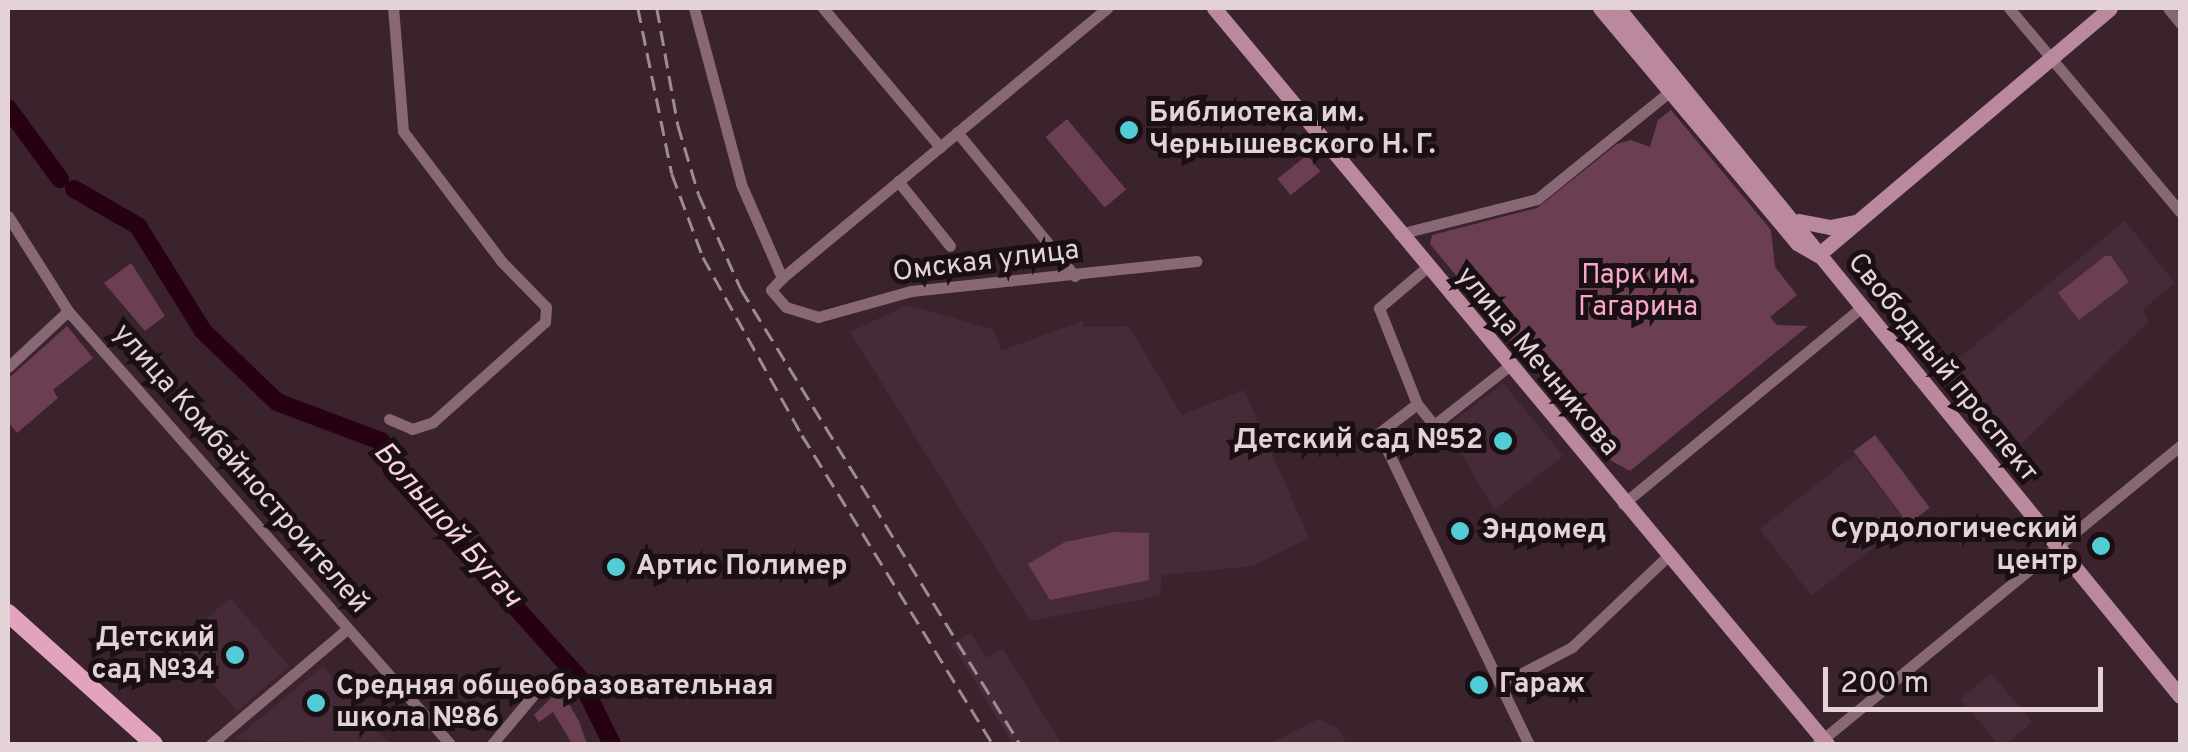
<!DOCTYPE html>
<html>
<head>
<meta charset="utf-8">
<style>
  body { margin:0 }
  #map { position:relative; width:2188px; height:752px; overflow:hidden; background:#3a232d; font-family:Overpass,sans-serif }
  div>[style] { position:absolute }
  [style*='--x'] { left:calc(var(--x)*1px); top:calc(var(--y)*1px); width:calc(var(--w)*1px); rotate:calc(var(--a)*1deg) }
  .built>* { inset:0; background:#472a37; transform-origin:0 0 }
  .green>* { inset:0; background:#6b3e52; transform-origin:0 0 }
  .river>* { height:18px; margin:-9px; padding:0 9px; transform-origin:9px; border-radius:9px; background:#270014 }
  .street>* { height:11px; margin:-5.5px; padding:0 5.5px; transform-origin:5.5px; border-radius:5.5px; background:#876874 }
  .secondary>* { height:15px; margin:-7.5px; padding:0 7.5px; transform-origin:7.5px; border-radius:7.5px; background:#ba899e }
  .primary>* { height:18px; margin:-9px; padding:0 9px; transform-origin:9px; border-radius:9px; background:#e2a3be }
  .rail>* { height:2.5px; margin-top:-1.25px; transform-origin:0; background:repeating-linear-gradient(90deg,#9e8b93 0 15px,transparent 0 23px) }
  .dots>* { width:28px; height:28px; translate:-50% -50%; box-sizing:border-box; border:5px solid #1a1014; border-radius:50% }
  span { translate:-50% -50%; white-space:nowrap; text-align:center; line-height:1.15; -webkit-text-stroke:10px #1a1014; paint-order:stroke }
  .poi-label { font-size:28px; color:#e3d3d9; font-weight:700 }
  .left { translate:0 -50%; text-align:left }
  .right { translate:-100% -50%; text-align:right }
  .street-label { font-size:28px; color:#e3d3d9 }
  .park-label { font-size:28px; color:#f8a9cb }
  .water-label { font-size:30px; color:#fad1e2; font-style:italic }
  .frame { position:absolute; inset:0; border:10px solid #e3d3d9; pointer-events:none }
  .scale { position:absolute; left:1823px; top:667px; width:280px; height:45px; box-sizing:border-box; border:5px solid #e3d3d9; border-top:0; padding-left:12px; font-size:30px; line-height:35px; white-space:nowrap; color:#e3d3d9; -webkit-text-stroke:8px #1a1014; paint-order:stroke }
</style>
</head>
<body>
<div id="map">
  <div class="built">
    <div style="clip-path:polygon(2125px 221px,2175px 283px,2143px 309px,2149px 322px,2010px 454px,1942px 372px)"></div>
    <div style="clip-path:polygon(908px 305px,994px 330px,1001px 351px,1082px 321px,1084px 327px,1129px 326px,1182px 415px,1244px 390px,1309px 538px,1253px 566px,1162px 575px,1160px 596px,1030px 621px,850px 332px)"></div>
    <div style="clip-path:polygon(1503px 383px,1563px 456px,1494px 510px,1446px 427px)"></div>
    <div style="left:1854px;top:455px;width:85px;height:120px;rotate:52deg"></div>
    <div style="left:230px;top:598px;width:90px;height:69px;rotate:49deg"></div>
    <div style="clip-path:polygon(971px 633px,986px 658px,1003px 649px,1062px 744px,1013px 744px,952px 644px)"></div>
    <div style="clip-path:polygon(323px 666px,389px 744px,234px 740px)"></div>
    <div style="left:1991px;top:673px;width:64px;height:40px;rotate:50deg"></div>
    <div style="clip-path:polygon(1319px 719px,1338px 728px,1347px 744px,1269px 744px)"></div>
  </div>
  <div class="green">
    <div style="clip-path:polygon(1671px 110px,1771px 230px,1775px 267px,1797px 295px,1770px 317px,1777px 325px,1808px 326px,1630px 471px,1608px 459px,1430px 244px,1432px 235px,1537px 208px,1617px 144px,1631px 140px,1650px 147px,1658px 120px)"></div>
    <div style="left:1067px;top:119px;width:92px;height:28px;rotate:50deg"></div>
    <div style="left:1307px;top:155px;width:21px;height:38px;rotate:51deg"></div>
    <div style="clip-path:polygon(2105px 256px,2111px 256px,2129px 282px,2079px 320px,2058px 293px)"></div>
    <div style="clip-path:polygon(131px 263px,165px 316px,145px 331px,104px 283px)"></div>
    <div style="clip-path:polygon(67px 326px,93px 358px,53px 390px,58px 398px,17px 433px,8px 422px,8px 379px)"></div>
    <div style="left:1875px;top:435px;width:91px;height:27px;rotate:53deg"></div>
    <div style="clip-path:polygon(1114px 532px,1149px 533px,1149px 580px,1050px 600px,1028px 564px,1065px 542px)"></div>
    <div style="clip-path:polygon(560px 689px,579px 721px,587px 744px,572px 744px,553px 712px,539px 722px,534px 715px)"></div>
  </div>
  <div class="river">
    <div style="--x:8;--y:108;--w:88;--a:53.8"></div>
    <div style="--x:74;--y:189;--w:74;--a:30"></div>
    <div style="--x:138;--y:226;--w:123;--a:58.2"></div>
    <div style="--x:203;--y:331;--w:103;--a:43.8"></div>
    <div style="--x:277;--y:402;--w:111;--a:20.6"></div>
    <div style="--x:381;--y:441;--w:31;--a:69"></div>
    <div style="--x:392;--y:470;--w:281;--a:48"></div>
    <div style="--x:580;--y:679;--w:72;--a:63.8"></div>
  </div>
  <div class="street">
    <div style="--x:694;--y:8;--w:182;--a:75"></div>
    <div style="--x:741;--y:184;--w:103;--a:66.4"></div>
    <div style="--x:782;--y:278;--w:16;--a:133"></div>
    <div style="--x:771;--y:290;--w:23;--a:49"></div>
    <div style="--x:786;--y:307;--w:34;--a:17"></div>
    <div style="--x:818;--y:317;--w:97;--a:-15.6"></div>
    <div style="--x:911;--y:291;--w:287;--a:-6"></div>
    <div style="--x:823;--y:8;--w:182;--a:49.9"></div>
    <div style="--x:2009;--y:8;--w:266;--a:50"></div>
    <div style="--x:2168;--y:8;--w:19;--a:51"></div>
    <div style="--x:957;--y:132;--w:186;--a:50.7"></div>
    <div style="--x:898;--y:181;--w:83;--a:51.3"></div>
    <div style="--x:8;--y:216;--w:112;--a:57.7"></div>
    <div style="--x:68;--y:311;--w:577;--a:48.58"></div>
    <div style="--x:1399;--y:234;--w:142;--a:-14.2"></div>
    <div style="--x:1537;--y:199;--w:170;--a:-39"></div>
    <div style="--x:1426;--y:268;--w:62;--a:139.6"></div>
    <div style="--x:1379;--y:308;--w:103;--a:68.4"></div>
    <div style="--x:1417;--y:404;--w:48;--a:142.7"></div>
    <div style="--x:1379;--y:433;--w:345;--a:64.3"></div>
    <div style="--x:782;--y:278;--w:423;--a:-39.7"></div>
    <div style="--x:8;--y:367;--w:82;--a:-43"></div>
    <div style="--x:1417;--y:404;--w:27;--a:51"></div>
    <div style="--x:1434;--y:425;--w:95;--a:-38.2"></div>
    <div style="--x:389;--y:419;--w:25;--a:23"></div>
    <div style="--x:412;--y:429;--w:22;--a:-18"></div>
    <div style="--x:433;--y:422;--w:150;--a:-41.8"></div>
    <div style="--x:545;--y:322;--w:15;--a:-86"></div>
    <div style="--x:546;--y:307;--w:63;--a:-134.4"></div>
    <div style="--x:502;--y:262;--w:164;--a:-127.1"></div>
    <div style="--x:403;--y:131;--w:123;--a:-94.6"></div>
    <div style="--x:1623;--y:504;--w:308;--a:-39.5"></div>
    <div style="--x:1501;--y:684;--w:80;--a:-27.5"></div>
    <div style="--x:1572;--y:647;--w:131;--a:-43.5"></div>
    <div style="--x:211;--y:744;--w:178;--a:-40.2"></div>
    <div style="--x:492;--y:744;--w:82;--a:-49.9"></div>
    <div style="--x:1817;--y:744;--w:470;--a:-39.4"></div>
  </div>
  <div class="secondary">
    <div style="--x:1214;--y:8;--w:958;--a:50.21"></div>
    <div style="--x:1600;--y:8;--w:307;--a:50"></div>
    <div style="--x:1797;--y:243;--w:24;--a:30"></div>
    <div style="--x:1618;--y:8;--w:888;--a:50.76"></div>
    <div style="--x:1799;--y:221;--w:32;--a:11"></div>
    <div style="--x:1830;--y:227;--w:25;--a:-11"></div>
    <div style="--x:1818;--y:255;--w:382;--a:-40.2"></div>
  </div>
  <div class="primary">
    <div style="--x:8;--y:613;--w:196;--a:41.9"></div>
  </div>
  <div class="rail">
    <div style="--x:638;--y:8;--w:169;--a:78.4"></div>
    <div style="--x:672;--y:174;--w:89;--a:69.5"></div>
    <div style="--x:703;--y:257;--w:204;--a:60.9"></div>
    <div style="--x:802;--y:435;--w:363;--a:58.3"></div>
    <div style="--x:657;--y:8;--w:119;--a:79.8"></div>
    <div style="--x:678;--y:125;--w:73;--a:73.3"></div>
    <div style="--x:699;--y:195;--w:103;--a:65.9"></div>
    <div style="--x:741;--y:289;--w:534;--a:58.48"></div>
  </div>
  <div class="dots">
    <div style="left:1129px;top:130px;background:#52ccd5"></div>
    <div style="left:1503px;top:441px;background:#52ccd5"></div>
    <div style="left:1460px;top:531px;background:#52ccd5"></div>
    <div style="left:2101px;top:546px;background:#52ccd5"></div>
    <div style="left:616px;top:567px;background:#52ccd5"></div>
    <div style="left:235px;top:655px;background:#52ccd5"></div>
    <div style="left:1479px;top:685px;background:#52ccd5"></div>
    <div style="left:316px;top:703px;background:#52ccd5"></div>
  </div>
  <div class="poi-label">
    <span class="left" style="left:1149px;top:130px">Библиотека им.<br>Чернышевского Н. Г.</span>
    <span class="right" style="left:1483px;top:441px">Детский сад №52</span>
    <span class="right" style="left:2078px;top:546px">Сурдологический<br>центр</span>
    <span class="left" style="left:1482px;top:531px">Эндомед</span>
    <span class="left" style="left:636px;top:567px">Артис Полимер</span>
    <span class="right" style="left:215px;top:655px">Детский<br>сад №34</span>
    <span class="left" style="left:1499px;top:685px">Гараж</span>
    <span class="left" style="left:336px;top:703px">Средняя общеобразовательная<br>школа №86</span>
  </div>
  <div class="street-label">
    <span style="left:986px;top:262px;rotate:-7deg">Омская улица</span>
    <span style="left:1537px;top:362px;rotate:50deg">улица Мечникова</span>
    <span style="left:1942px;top:368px;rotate:51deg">Свободный проспект</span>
    <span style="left:240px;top:469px;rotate:49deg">улица Комбайностроителей</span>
  </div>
  <div class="park-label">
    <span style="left:1638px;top:292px">Парк им.<br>Гагарина</span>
  </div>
  <div class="water-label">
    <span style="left:446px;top:526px;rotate:49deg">Большой Бугач</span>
  </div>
  <div class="frame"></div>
  <div class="scale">200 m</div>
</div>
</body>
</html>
